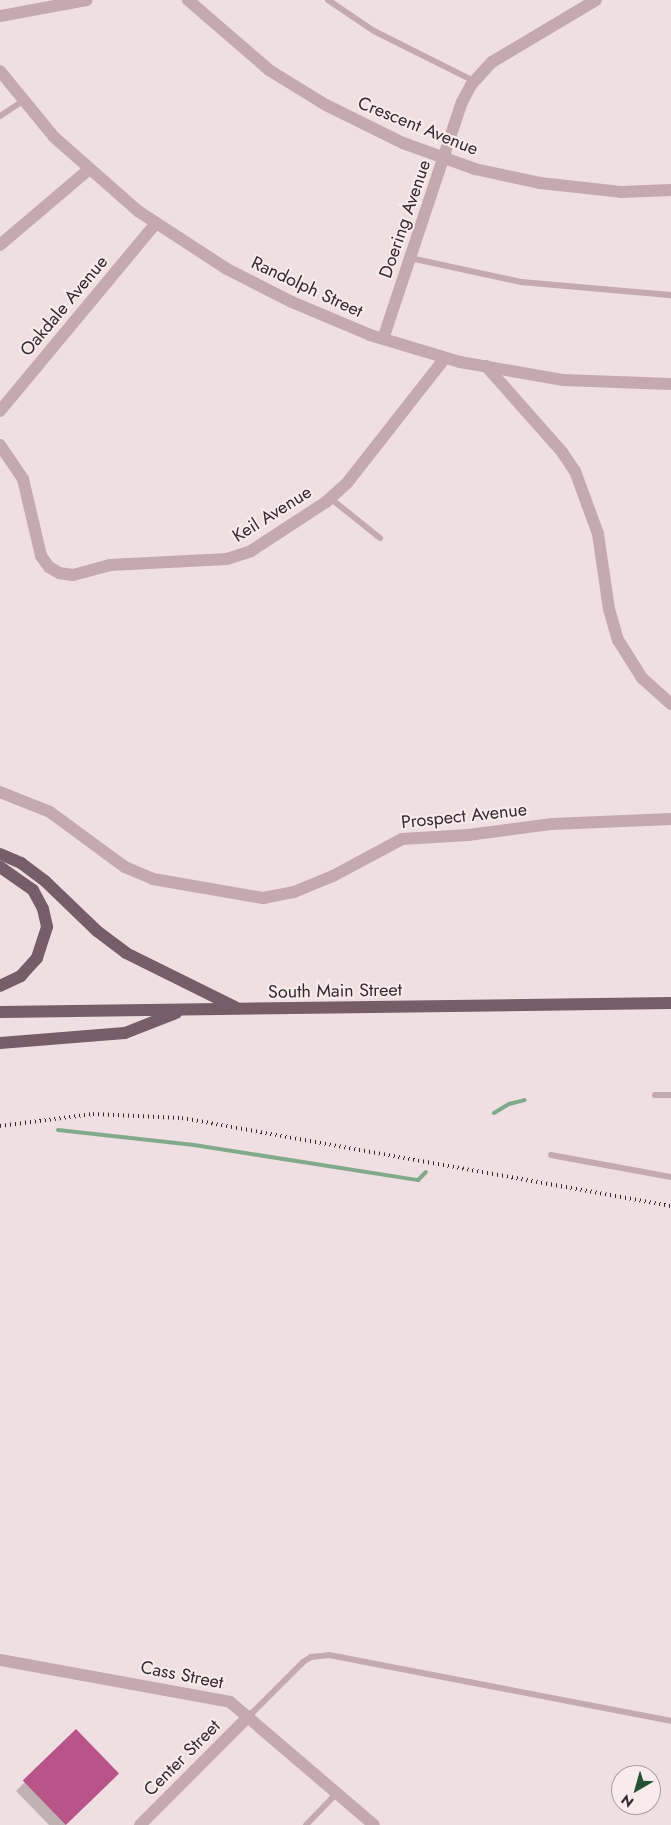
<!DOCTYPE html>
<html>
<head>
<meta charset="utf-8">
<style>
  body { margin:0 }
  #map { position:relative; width:671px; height:1825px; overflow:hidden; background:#f0dfe2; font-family:Jost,sans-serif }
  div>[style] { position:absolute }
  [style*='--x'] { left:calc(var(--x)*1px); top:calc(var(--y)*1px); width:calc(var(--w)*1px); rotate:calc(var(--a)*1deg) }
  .shadow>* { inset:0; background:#0003 }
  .stream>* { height:4px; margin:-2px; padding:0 2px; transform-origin:2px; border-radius:2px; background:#81aa8d }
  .building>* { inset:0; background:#b85487; transform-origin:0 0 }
  .service>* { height:6px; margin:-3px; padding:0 3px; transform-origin:3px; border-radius:3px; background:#c4a9b1 }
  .minor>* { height:12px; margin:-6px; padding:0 6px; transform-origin:6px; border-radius:6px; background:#c4a9b1 }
  .tertiary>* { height:12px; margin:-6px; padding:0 6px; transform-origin:6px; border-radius:6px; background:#c4a9b1 }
  .primary>* { height:12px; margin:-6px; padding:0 6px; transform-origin:6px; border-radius:6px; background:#765d67 }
  .rail>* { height:4px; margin-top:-2px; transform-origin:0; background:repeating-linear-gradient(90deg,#352a2f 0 1px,transparent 0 5px) }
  span { translate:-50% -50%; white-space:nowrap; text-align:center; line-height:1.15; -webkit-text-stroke:4px #f8ebed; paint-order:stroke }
  .street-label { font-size:18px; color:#352a2f }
  .north { position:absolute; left:611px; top:1765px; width:50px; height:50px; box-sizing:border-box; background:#f8ebed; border:1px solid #aa9ea1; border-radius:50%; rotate:218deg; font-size:14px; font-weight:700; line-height:20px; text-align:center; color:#352a2f }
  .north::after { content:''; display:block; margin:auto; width:18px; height:22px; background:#245233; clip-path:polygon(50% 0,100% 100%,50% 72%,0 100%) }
</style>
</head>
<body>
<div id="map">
  <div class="shadow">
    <div style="clip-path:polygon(76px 1731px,118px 1773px,65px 1825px,49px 1825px,16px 1791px)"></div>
  </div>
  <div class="stream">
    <div style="--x:494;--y:1113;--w:17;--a:-31"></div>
    <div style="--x:509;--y:1104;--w:16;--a:-14"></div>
    <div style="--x:58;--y:1130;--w:137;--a:6.3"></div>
    <div style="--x:194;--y:1145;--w:227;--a:8.9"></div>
    <div style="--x:418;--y:1180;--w:11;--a:-45"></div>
  </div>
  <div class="building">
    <div style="left:76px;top:1729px;width:62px;height:74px;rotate:46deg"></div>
  </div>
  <div class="service">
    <div style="--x:328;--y:0;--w:55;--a:34"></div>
    <div style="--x:374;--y:31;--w:112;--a:26.6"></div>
    <div style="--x:0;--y:116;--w:27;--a:-33"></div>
    <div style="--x:410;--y:258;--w:114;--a:12.2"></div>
    <div style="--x:521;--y:282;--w:151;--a:5"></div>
    <div style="--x:330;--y:498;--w:64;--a:38.7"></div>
    <div style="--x:655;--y:1095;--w:16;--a:0"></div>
    <div style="--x:551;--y:1155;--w:122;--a:10.4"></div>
    <div style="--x:249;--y:1716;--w:76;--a:-45"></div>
    <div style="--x:303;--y:1662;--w:9;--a:-32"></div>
    <div style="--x:311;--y:1657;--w:18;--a:-6"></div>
    <div style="--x:329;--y:1655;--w:348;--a:10.9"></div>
    <div style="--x:306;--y:1825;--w:45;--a:-45.9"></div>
  </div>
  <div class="minor">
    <div style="--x:188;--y:0;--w:107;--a:40.8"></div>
    <div style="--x:269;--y:70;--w:67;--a:31.6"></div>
    <div style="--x:326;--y:105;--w:86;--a:26.3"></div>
    <div style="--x:403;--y:143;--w:77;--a:19.9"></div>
    <div style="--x:475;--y:169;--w:66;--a:12.2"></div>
    <div style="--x:540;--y:183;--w:81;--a:6.3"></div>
    <div style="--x:621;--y:192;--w:50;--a:-2.3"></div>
    <div style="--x:0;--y:71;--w:85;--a:50.7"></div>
    <div style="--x:54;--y:137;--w:112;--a:41.4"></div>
    <div style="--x:138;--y:211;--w:106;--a:33.1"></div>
    <div style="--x:227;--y:269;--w:73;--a:26.9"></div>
    <div style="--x:292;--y:302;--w:85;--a:22.9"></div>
    <div style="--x:370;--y:335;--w:94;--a:16.7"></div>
    <div style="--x:460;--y:362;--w:105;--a:9.9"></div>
    <div style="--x:563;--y:380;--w:108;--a:2.1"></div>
    <div style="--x:0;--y:245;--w:116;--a:-40.4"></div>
    <div style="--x:383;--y:339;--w:250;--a:-71.6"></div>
    <div style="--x:462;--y:102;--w:19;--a:-62"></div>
    <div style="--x:471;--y:85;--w:31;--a:-48"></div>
    <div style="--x:492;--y:62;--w:121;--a:-30.8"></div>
    <div style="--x:486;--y:366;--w:115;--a:48.5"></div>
    <div style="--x:562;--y:452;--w:23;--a:56"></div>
    <div style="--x:575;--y:471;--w:67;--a:69.9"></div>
    <div style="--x:598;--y:534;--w:76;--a:81.7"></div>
    <div style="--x:609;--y:609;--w:32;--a:74"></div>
    <div style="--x:618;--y:640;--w:45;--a:57.7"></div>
    <div style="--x:642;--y:678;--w:39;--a:42"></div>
    <div style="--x:0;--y:411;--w:243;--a:-50.3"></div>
    <div style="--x:0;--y:445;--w:41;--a:55.9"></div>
    <div style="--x:23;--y:479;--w:79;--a:76.8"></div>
    <div style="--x:41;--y:556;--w:14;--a:54"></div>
    <div style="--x:49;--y:567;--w:12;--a:31"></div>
    <div style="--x:59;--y:573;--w:14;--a:8"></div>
    <div style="--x:73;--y:575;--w:38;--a:-15"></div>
    <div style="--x:110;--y:565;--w:117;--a:-2.9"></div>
    <div style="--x:227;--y:559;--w:25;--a:-18"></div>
    <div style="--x:251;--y:551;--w:90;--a:-33.2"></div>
    <div style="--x:326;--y:502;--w:28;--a:-42"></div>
    <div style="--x:347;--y:483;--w:159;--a:-51.9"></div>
    <div style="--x:0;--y:792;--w:54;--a:21.8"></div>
    <div style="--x:50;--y:812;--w:93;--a:36.3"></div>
    <div style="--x:125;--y:867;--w:30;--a:23"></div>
    <div style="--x:153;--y:879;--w:112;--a:9.8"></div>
    <div style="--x:263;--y:898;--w:32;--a:-11"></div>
    <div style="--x:294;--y:892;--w:42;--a:-22.3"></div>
    <div style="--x:333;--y:876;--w:78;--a:-28.2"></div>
    <div style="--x:402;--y:839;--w:66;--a:-3.5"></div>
    <div style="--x:468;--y:835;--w:85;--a:-7.5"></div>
    <div style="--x:552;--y:824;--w:119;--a:-2.4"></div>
    <div style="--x:0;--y:1660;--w:234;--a:10.3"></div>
    <div style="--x:230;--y:1702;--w:189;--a:40.5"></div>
    <div style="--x:140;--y:1825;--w:154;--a:-45"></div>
  </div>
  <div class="tertiary">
    <div style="--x:0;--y:16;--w:88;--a:-10.4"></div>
  </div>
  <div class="primary">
    <div style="--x:0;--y:854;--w:23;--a:23"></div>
    <div style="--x:21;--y:863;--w:30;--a:37"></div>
    <div style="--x:45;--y:881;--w:72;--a:43.9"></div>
    <div style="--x:97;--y:931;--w:36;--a:37"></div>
    <div style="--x:126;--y:953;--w:122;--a:26.4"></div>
    <div style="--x:0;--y:867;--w:40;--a:34.9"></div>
    <div style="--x:33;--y:890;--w:21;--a:62"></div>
    <div style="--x:43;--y:909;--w:18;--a:77"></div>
    <div style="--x:47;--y:927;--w:33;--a:108"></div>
    <div style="--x:37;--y:958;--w:24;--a:132"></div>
    <div style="--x:21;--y:976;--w:23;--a:155"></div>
    <div style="--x:0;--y:1012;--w:671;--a:-0.77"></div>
    <div style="--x:0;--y:1043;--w:125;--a:-4.6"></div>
    <div style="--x:125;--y:1033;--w:55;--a:-21.4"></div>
  </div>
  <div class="rail">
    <div style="--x:0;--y:1126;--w:94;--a:-7.4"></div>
    <div style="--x:93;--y:1114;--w:89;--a:2.6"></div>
    <div style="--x:182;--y:1118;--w:497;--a:10.2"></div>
  </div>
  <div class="street-label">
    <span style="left:418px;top:126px;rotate:22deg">Crescent Avenue</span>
    <span style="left:405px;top:219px;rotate:-71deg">Doering Avenue</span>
    <span style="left:307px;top:287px;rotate:25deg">Randolph Street</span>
    <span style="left:64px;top:306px;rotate:-50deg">Oakdale Avenue</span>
    <span style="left:272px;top:514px;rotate:-32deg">Keil Avenue</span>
    <span style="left:464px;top:816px;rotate:-6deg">Prospect Avenue</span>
    <span style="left:335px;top:991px;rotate:-1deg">South Main Street</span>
    <span style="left:182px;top:1675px;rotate:11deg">Cass Street</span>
    <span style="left:182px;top:1758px;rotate:-45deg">Center Street</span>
  </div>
  <div class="north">N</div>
</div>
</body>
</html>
